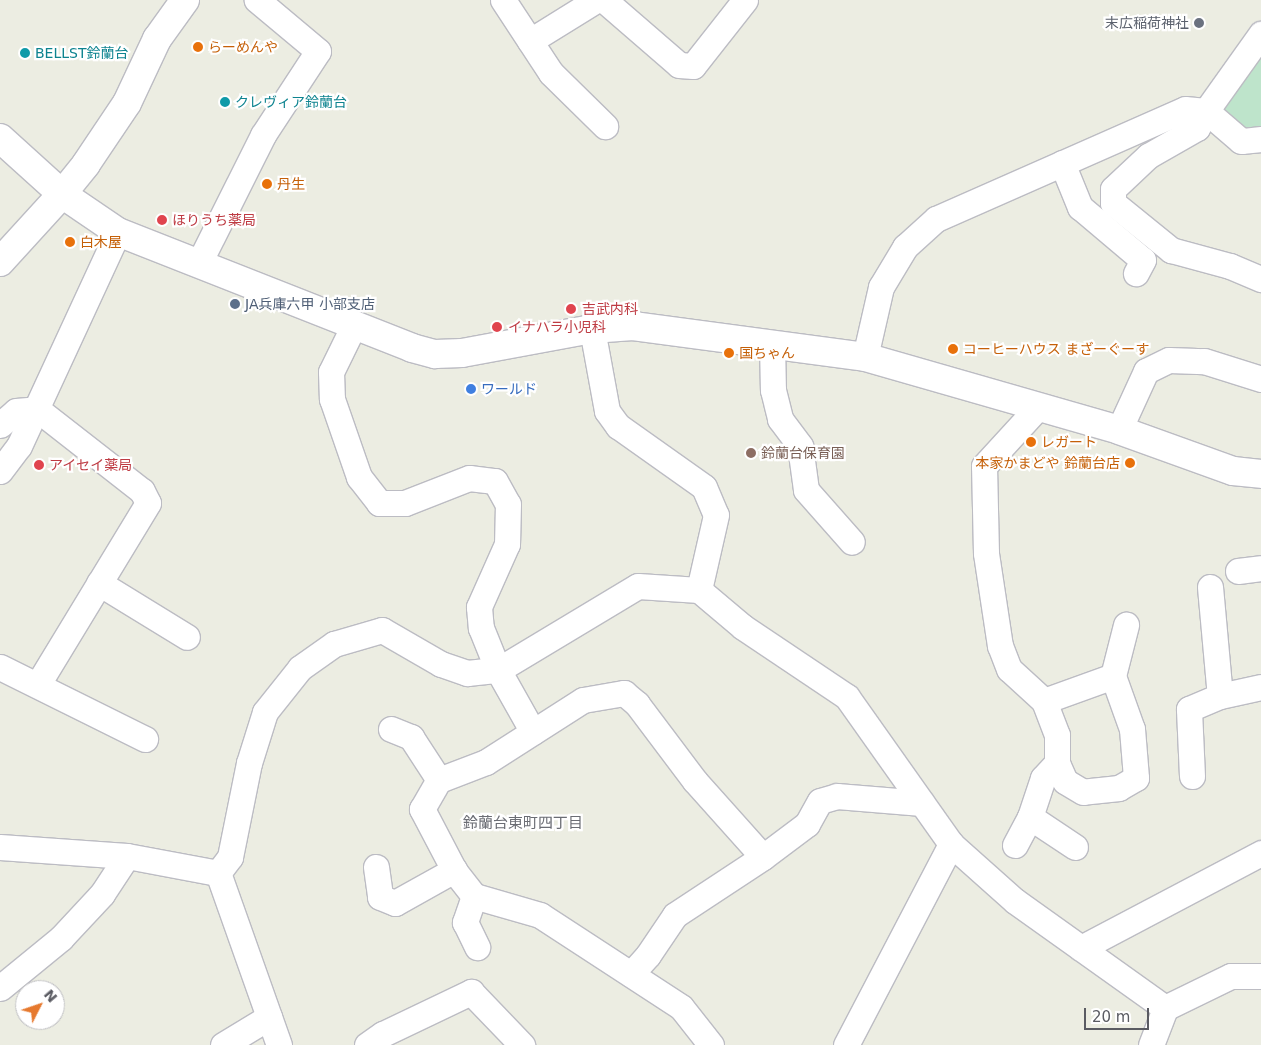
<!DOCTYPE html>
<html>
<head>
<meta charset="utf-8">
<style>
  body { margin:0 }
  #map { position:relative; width:1261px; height:1045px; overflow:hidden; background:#ecede2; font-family:"DejaVu Sans","Noto Sans JP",sans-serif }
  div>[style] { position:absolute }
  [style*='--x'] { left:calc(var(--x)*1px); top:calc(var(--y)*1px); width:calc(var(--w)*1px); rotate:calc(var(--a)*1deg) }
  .green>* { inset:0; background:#bee4cb }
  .roads { filter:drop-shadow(1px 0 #bcbcc3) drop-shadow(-1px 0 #bcbcc3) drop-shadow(0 1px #bcbcc3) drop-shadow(0 -1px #bcbcc3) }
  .minor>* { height:25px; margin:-12.5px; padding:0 12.5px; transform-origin:12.5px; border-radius:12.5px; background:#fff }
  .tertiary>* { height:28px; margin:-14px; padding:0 14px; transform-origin:14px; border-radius:14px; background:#fff }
  .dots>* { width:14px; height:14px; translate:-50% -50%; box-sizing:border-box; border:2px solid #fff; border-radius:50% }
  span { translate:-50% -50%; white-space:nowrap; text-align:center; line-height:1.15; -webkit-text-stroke:4.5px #fff; paint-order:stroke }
  .worship-label { font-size:14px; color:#5b616d }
  .right { translate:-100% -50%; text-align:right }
  .food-label { font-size:14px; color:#c56008 }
  .left { translate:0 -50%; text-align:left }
  .culture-label { font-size:14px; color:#0d838f }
  .health-label { font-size:14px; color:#be3a42 }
  .service-label { font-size:14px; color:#4e5e75 }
  .shop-label { font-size:14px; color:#366cbe }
  .education-label { font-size:14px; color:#785e54 }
  .neighbourhood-label { font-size:15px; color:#6b6d74 }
  .north { position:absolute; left:15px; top:980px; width:50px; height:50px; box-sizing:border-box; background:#fff; border:1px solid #bdbdc0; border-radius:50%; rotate:49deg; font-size:14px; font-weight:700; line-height:20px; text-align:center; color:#5a5b62 }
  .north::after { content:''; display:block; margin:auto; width:18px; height:22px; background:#e6792e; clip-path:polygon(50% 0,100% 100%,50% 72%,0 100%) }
  .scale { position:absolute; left:1084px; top:1008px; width:65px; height:22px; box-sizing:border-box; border:2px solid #5a5b62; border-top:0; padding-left:6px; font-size:15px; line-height:18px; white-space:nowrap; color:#5a5b62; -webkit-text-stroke:4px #fff; paint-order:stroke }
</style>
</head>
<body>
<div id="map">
  <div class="green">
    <div style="clip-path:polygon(1261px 51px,1261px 135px,1243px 138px,1221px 116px,1224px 97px)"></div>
  </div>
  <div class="roads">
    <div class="minor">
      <div style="--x:503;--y:0;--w:87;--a:56.7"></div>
      <div style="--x:551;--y:73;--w:76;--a:44.5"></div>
      <div style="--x:604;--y:0;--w:99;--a:40.9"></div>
      <div style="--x:679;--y:65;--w:14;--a:4"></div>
      <div style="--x:693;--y:66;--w:84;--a:-51.8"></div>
      <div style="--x:530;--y:41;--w:78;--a:-31.8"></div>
      <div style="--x:1261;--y:139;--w:20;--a:174"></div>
      <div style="--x:1241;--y:141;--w:46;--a:-139.4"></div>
      <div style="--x:1206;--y:111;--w:19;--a:118"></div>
      <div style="--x:1197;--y:128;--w:56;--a:150.3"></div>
      <div style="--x:1148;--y:156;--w:48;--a:136.7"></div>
      <div style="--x:1113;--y:189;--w:14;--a:90"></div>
      <div style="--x:1113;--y:203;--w:75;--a:39"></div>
      <div style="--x:1171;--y:250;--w:61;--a:15.2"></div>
      <div style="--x:1230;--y:266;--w:34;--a:23"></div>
      <div style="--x:1062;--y:163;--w:48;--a:67.8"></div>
      <div style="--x:1080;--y:207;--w:82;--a:40.1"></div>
      <div style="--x:1143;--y:260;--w:15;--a:118"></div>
      <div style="--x:199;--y:263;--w:143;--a:-63.4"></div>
      <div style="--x:263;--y:135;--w:100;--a:-56.8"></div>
      <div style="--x:318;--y:51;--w:80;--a:-140.1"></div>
      <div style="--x:354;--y:325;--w:52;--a:116.1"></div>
      <div style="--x:331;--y:372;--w:27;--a:88"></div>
      <div style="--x:332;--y:399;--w:83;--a:70.9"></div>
      <div style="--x:359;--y:477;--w:33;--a:52"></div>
      <div style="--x:379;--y:503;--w:26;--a:0"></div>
      <div style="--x:405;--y:503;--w:69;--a:-21.3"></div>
      <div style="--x:469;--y:478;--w:26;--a:7"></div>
      <div style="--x:495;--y:481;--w:26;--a:61"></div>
      <div style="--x:508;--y:504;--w:40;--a:91.4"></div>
      <div style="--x:507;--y:544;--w:69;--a:114"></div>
      <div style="--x:479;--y:607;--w:21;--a:85"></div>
      <div style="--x:481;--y:628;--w:45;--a:68"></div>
      <div style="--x:498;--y:670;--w:71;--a:60.6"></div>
      <div style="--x:592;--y:329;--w:83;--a:79.6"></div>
      <div style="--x:607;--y:411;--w:19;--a:54"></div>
      <div style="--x:618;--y:426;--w:105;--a:35.3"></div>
      <div style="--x:704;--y:487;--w:30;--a:67"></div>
      <div style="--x:716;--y:515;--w:77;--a:102.8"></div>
      <div style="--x:772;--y:344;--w:46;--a:88.8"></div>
      <div style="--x:773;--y:390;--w:30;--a:76"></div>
      <div style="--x:780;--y:419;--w:34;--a:53"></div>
      <div style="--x:800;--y:446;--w:44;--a:82.2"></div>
      <div style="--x:806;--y:490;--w:69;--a:48.5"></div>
      <div style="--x:865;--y:357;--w:72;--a:-77.1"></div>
      <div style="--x:881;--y:287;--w:47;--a:-59"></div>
      <div style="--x:905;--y:247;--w:42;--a:-42.1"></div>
      <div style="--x:936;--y:219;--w:272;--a:-23.8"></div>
      <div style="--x:1185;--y:109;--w:21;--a:5"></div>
      <div style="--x:1206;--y:111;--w:95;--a:-54.5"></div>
      <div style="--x:0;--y:425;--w:21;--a:-41"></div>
      <div style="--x:16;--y:411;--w:21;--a:-5"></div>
      <div style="--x:37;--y:409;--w:133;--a:38"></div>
      <div style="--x:142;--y:491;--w:13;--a:63"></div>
      <div style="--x:148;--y:503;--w:212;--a:121.3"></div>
      <div style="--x:1119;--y:430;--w:65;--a:-65.4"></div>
      <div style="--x:1146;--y:371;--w:25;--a:-26"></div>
      <div style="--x:1169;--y:360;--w:35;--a:2"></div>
      <div style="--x:1204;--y:361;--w:60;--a:17.5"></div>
      <div style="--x:0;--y:471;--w:31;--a:-53"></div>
      <div style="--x:19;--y:446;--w:236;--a:-65.2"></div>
      <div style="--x:1238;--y:571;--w:23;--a:-7"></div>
      <div style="--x:99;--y:583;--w:103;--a:31.5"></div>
      <div style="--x:1210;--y:587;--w:109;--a:84.8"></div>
      <div style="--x:0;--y:667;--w:162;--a:26.4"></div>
      <div style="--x:1113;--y:676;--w:53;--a:-75.7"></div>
      <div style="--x:1044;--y:701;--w:73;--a:-19.9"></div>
      <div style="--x:1113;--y:676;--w:56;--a:70.3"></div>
      <div style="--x:1132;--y:729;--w:49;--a:85.3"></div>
      <div style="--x:1136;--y:778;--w:20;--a:150"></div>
      <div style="--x:1119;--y:788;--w:36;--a:174"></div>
      <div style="--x:1083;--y:792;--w:21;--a:-149"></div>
      <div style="--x:1065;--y:781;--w:20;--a:-114"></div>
      <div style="--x:391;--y:729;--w:22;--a:22"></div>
      <div style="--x:411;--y:737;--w:51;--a:56.9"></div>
      <div style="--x:1192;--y:776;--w:67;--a:-92.6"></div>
      <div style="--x:1189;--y:709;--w:34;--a:-23"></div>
      <div style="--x:1220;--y:696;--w:42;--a:-12.4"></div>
      <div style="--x:1030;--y:817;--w:54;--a:33.7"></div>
      <div style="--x:1015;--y:845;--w:32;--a:-62"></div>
      <div style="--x:1030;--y:817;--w:41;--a:-71.6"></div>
      <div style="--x:1043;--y:778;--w:21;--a:-47"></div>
      <div style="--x:1057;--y:763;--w:28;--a:-90"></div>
      <div style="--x:1057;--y:735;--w:36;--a:-111"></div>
      <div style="--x:1044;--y:701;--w:47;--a:-137.6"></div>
      <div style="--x:1009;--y:669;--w:25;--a:-111"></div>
      <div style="--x:1000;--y:646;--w:94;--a:-98.6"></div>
      <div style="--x:986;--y:553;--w:87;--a:-91.3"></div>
      <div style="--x:984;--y:466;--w:80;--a:-47.5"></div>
      <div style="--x:0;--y:847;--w:127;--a:4.1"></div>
      <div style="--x:127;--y:856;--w:93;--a:10.6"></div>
      <div style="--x:376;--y:867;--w:30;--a:82"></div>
      <div style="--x:380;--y:897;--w:16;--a:22"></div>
      <div style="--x:395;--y:903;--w:68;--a:-29.2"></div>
      <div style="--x:474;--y:896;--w:28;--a:109"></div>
      <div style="--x:465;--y:922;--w:28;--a:64"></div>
      <div style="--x:1081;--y:948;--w:204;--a:-27.8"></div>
      <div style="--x:631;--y:974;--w:25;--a:-48"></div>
      <div style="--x:648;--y:955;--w:48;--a:-56"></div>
      <div style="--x:675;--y:915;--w:105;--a:-33.4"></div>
      <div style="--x:763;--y:857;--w:55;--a:-36.9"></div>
      <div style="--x:807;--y:824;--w:26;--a:-61"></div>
      <div style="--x:820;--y:801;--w:18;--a:-16"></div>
      <div style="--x:837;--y:796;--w:85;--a:4.7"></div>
      <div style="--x:0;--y:988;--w:79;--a:-39.3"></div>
      <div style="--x:61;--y:938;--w:60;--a:-47"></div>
      <div style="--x:102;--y:894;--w:45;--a:-56.7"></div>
      <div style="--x:223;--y:1045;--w:54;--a:-31.3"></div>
      <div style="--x:279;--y:1045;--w:182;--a:-109.5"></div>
      <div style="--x:218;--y:873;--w:20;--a:-53"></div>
      <div style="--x:230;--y:857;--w:96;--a:-78.6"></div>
      <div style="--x:249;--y:763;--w:53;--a:-72.6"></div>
      <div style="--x:265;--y:712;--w:56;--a:-51.5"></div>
      <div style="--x:300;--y:668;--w:42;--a:-35.2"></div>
      <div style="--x:334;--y:644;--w:50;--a:-16.3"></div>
      <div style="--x:382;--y:630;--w:68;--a:30"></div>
      <div style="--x:441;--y:664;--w:28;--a:19"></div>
      <div style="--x:467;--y:673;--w:31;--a:-6"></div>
      <div style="--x:498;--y:670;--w:163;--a:-31"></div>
      <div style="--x:638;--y:586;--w:61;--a:3.8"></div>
      <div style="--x:699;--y:590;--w:57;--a:40.1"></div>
      <div style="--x:743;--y:627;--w:125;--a:33.9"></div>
      <div style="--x:847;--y:697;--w:180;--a:54.7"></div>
      <div style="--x:951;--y:844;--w:86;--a:41.7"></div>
      <div style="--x:1015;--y:901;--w:184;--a:35.5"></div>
      <div style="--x:367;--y:1045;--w:19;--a:-35"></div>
      <div style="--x:383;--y:1034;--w:98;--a:-25.5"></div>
      <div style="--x:471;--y:992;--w:74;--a:46.1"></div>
      <div style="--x:711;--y:1045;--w:48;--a:-128.3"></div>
      <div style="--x:681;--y:1007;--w:168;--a:-146.9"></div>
      <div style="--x:540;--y:915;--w:69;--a:-163.9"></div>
      <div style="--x:474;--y:896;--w:33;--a:-128"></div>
      <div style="--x:454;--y:870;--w:69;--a:-117.7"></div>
      <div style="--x:422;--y:809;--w:34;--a:-60"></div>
      <div style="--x:439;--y:780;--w:50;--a:-21"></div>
      <div style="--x:486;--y:762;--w:115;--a:-32.6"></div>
      <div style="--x:583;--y:700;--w:42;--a:-9.7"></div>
      <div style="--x:624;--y:693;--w:17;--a:40"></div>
      <div style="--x:637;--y:704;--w:96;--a:53"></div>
      <div style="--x:695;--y:781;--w:102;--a:48.2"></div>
      <div style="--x:846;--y:1045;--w:227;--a:-62.4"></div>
      <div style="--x:1151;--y:1045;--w:40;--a:-69"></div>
      <div style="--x:1165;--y:1008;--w:73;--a:-25.9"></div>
      <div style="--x:1231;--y:976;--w:30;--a:0"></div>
    </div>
    <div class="tertiary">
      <div style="--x:0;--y:138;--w:84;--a:42.1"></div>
      <div style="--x:62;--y:194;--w:68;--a:34.2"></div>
      <div style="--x:118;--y:232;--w:316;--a:21.5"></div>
      <div style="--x:412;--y:348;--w:24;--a:15"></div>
      <div style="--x:435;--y:354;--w:27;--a:-2"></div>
      <div style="--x:462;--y:353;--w:132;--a:-10.5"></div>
      <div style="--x:592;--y:329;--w:41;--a:-4.2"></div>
      <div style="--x:633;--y:326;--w:234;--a:7.6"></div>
      <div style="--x:865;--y:357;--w:264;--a:16"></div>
      <div style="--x:1119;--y:430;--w:121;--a:19.8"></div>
      <div style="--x:1233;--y:471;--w:28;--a:6"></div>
      <div style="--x:0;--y:262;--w:92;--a:-47.6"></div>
      <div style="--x:62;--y:194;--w:38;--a:-51"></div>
      <div style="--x:86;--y:164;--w:73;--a:-56.1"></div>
      <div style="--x:127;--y:103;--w:71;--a:-64.9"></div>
      <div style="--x:157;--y:39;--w:48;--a:-54.3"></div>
    </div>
  </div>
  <div class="dots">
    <div style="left:1199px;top:23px;background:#6b7280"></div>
    <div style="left:198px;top:47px;background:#e8710a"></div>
    <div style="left:25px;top:53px;background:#0f9aa8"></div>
    <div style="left:225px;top:102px;background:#0f9aa8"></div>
    <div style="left:267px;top:184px;background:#e8710a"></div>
    <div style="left:162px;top:220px;background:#e0444e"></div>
    <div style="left:70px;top:242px;background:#e8710a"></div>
    <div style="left:235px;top:304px;background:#5c6f8a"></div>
    <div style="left:571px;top:309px;background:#e0444e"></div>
    <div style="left:497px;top:327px;background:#e0444e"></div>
    <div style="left:953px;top:349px;background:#e8710a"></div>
    <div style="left:729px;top:353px;background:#e8710a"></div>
    <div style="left:471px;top:389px;background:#3f7fe0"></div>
    <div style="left:1031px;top:442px;background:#e8710a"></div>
    <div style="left:751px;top:453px;background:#8d6e63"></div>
    <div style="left:1130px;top:463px;background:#e8710a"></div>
    <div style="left:39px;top:465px;background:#e0444e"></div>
  </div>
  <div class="worship-label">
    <span class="right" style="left:1189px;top:23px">末広稲荷神社</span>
  </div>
  <div class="food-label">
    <span class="left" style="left:208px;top:47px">らーめんや</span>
    <span class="left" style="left:277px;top:184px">丹生</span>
    <span class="left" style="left:80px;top:242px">白木屋</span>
    <span class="left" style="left:963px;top:349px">コーヒーハウス まざーぐーす</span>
    <span class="left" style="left:739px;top:353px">国ちゃん</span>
    <span class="left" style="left:1041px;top:442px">レガート</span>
    <span class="right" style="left:1120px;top:463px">本家かまどや 鈴蘭台店</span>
  </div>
  <div class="culture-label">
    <span class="left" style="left:35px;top:53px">BELLST鈴蘭台</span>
    <span class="left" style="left:235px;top:102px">クレヴィア鈴蘭台</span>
  </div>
  <div class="health-label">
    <span class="left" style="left:172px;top:220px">ほりうち薬局</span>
    <span class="left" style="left:582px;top:309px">吉武内科</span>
    <span class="left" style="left:508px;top:327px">イナハラ小児科</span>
    <span class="left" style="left:49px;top:465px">アイセイ薬局</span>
  </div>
  <div class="service-label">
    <span class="left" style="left:245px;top:304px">JA兵庫六甲 小部支店</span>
  </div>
  <div class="shop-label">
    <span class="left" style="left:481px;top:389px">ワールド</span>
  </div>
  <div class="education-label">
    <span class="left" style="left:761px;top:453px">鈴蘭台保育園</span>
  </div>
  <div class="neighbourhood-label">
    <span style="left:523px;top:824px">鈴蘭台東町四丁目</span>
  </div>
  <div class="north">N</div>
  <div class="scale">20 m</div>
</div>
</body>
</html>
